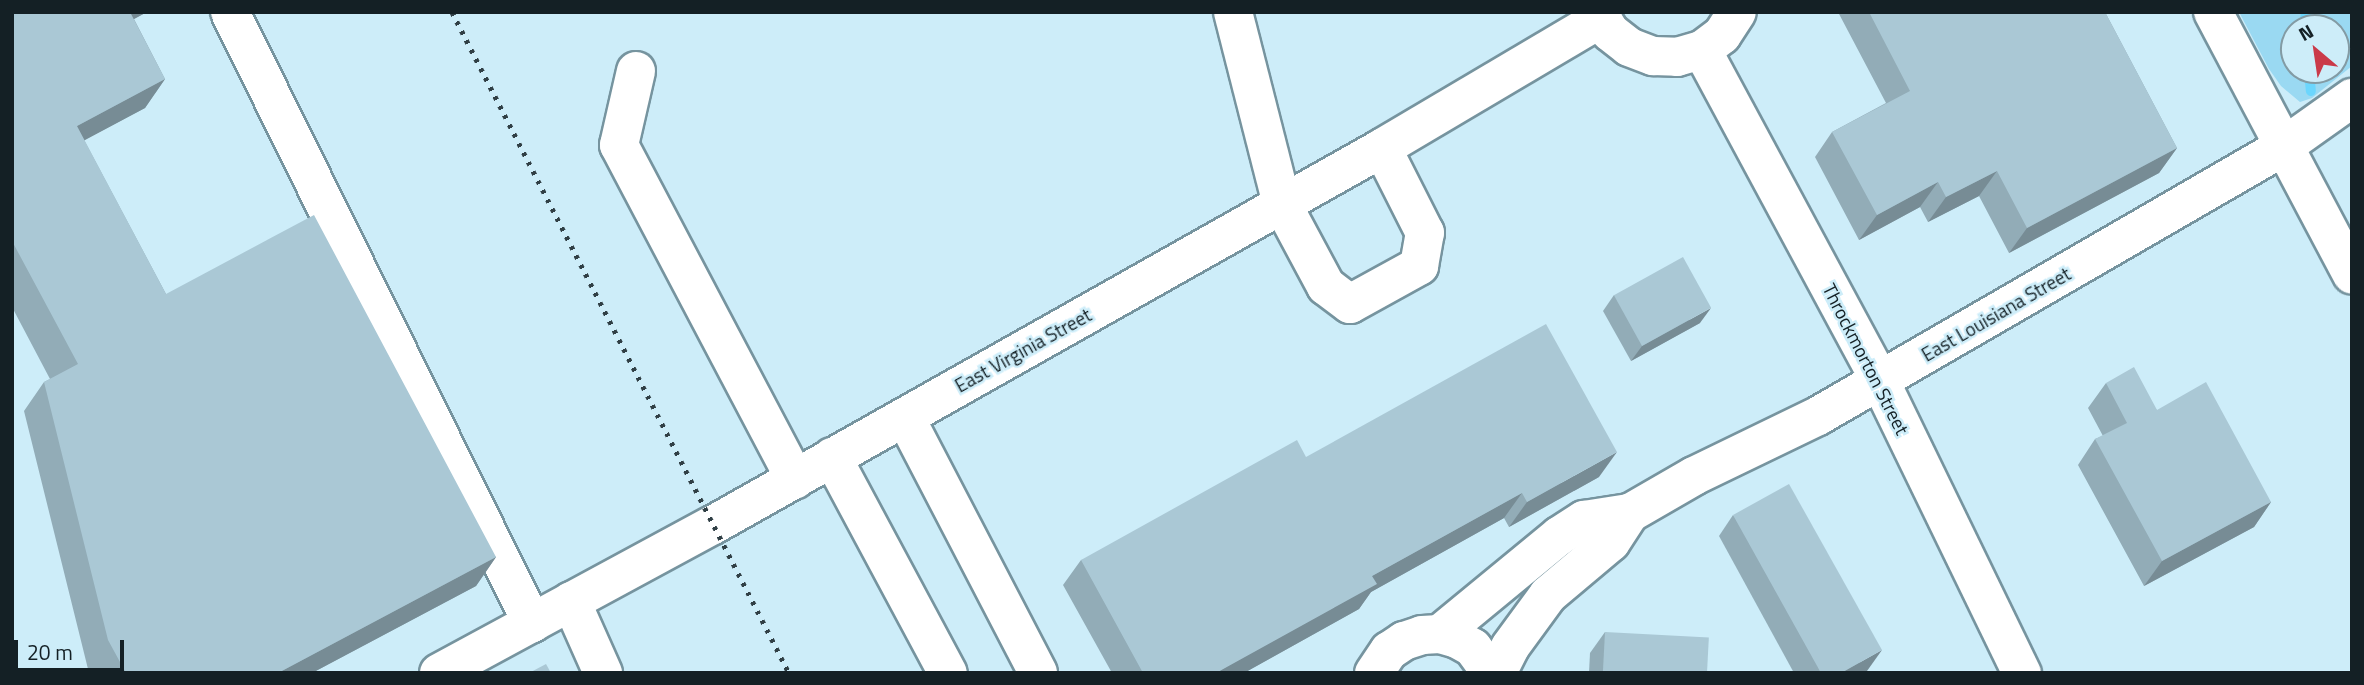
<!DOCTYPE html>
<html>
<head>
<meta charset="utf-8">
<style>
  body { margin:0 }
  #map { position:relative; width:2364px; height:685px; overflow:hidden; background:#cdedf9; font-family:"Titillium Web",sans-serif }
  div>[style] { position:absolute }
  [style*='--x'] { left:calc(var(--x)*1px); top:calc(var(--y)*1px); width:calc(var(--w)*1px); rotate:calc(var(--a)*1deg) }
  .green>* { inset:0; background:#9ad9f2 }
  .stream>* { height:10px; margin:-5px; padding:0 5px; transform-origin:5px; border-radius:5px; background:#6bd6fd }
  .roads { filter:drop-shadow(2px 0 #76949f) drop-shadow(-2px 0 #76949f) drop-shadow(0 2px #76949f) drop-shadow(0 -2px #76949f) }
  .minor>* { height:38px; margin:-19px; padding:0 19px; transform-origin:19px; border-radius:19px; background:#fff }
  .rail>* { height:5px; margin-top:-2.5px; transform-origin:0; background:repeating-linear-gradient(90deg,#303f45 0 3.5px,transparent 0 10.5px) }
  .wall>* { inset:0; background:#92acb7 }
  .shaded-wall>* { inset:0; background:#778c95 }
  .building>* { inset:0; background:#aac8d5; transform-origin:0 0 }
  span { translate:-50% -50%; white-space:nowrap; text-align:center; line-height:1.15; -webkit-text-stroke:5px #cdedf9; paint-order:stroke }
  .street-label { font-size:19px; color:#142025 }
  .frame { position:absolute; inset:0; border:14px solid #142025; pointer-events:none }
  .north { position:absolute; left:2280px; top:14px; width:70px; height:70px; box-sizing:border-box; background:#cdedf9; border:2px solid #839ba4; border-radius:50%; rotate:331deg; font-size:19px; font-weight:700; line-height:28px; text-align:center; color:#142025 }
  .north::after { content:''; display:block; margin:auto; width:24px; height:32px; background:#ca3a49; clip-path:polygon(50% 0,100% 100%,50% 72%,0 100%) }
  .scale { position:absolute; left:14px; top:640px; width:110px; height:32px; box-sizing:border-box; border:4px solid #142025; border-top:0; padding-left:9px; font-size:21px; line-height:24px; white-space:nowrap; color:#142025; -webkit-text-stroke:5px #cdedf9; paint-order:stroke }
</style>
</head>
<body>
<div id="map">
  <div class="green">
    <div style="clip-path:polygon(evenodd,2239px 12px,2352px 12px,2352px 66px,2312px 98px,2300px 102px,2281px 86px,2269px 69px,2239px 12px,2294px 28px,2336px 28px,2336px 70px,2294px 70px,2294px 28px)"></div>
  </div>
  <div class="stream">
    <div style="--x:2304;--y:28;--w:16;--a:-83"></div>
    <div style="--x:2309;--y:70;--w:21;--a:85"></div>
  </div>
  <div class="roads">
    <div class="minor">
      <div style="--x:230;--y:12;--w:682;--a:63.7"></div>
      <div style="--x:1233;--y:12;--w:198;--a:75.7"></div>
      <div style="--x:1282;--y:204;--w:93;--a:61.8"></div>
      <div style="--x:1326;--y:286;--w:30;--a:37"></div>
      <div style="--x:1350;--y:304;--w:79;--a:-28.8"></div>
      <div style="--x:1419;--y:266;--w:34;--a:-80"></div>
      <div style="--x:1425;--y:233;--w:95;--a:-116.8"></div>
      <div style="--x:1598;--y:12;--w:23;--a:59"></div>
      <div style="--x:1610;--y:32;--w:24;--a:38"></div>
      <div style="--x:1629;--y:47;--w:26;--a:21"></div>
      <div style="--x:1653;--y:56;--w:24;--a:2"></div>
      <div style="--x:1677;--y:57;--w:26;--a:-16"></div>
      <div style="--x:1702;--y:50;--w:25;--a:-37"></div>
      <div style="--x:1722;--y:35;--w:27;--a:-57"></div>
      <div style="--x:2213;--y:12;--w:297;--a:62.1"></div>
      <div style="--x:1702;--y:50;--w:376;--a:61.7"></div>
      <div style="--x:1880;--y:381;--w:325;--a:64.1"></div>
      <div style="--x:636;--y:71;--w:76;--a:102.9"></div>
      <div style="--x:619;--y:145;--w:378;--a:62.2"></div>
      <div style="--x:905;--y:417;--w:288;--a:62.5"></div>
      <div style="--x:832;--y:457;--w:245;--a:61.8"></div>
      <div style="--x:571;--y:601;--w:79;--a:66"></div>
      <div style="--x:1440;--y:634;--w:154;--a:-39.5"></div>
      <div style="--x:1559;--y:536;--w:30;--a:-33"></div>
      <div style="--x:1584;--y:520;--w:47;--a:-8.7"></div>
      <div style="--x:1630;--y:513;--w:74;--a:-30"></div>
      <div style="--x:1694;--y:476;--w:138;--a:-25.8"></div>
      <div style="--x:1818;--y:416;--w:537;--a:-30.05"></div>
      <div style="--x:2283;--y:147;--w:85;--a:-35.4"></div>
      <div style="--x:439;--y:673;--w:311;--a:-28.4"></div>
      <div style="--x:713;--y:525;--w:768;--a:-29.4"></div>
      <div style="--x:1382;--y:148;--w:256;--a:-30.6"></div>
      <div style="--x:1374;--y:673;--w:27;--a:-56"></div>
      <div style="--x:1389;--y:651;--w:18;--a:-34"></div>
      <div style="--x:1404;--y:641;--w:19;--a:-18"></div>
      <div style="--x:1422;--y:635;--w:18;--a:-3"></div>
      <div style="--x:1440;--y:634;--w:18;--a:16"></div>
      <div style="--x:1457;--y:639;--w:18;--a:29"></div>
      <div style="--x:1473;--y:648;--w:31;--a:54"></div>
      <div style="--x:1497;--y:673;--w:29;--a:-63"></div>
      <div style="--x:1510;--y:647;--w:64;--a:-53.8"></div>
      <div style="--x:1548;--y:595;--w:82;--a:-40.1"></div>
      <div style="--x:1611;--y:542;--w:35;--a:-57"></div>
    </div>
  </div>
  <div class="rail">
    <div style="--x:452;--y:12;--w:742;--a:62.99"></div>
  </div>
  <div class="wall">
    <div style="clip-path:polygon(12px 12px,147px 12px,134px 19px,165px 79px,145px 108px,84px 140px,166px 294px,496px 557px,476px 586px,312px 673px,90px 673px,88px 669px,24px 411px,44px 382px,50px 379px,12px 307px)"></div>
    <div style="clip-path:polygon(1838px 12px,2105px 12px,2177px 148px,2159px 173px,2009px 253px,1979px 196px,1928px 222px,1920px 207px,1859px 240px,1815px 157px,1832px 132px,1886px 103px)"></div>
    <div style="clip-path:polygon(1614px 295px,1700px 323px,1631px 361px,1603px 311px)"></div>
    <div style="clip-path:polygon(2106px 383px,2157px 410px,2271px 502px,2254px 527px,2144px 586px,2078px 465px,2095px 439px,2103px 436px,2088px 408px)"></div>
    <div style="clip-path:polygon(1599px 477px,1509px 527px,1504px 518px,1371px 592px,1359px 609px,1244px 673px,1112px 673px,1063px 585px,1081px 560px)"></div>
    <div style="clip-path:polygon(1733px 515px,1867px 671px,1864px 673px,1794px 673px,1719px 536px)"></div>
    <div style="clip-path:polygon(1605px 632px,1706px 673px,1589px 673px,1590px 653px)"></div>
  </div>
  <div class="shaded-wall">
    <div style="clip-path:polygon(121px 12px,147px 12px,106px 34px)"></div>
    <div style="clip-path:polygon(165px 79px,145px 108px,57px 155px,77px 126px)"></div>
    <div style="clip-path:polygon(2177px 148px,2159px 173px,2009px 253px,2027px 228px)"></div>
    <div style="clip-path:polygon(1997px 171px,1979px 196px,1928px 222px,1946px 197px)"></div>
    <div style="clip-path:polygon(1938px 182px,1920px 207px,1859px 240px,1877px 215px)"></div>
    <div style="clip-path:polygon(1711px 308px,1700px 323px,1631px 361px,1642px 346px)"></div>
    <div style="clip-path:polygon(1617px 452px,1599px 477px,1509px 527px,1527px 502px)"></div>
    <div style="clip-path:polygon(1522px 493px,1504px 518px,1371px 592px,1359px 609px,1244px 673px,1216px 673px,1372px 576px)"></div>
    <div style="clip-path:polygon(2271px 502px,2254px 527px,2144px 586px,2162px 561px)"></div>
    <div style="clip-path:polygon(496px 557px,476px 586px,312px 673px,278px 673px)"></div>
    <div style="clip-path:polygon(1882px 650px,1867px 671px,1864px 673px,1841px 673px)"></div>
  </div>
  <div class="building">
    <div style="clip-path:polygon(12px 12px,130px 12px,165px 79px,77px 126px,166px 294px,314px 215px,496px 557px,278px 673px,126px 673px,108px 640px,44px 382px,78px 364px,12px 241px)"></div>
    <div style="clip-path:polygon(1869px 12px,2105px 12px,2177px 148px,2027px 228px,1997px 171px,1946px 197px,1938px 182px,1877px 215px,1832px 132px,1910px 91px)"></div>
    <div style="left:1683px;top:257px;width:58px;height:79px;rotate:61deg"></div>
    <div style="clip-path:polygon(1546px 324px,1617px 452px,1527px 502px,1522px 493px,1372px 576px,1377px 584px,1216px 673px,1143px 673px,1081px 560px,1297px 440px,1306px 457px)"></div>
    <div style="clip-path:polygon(2134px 367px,2157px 410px,2206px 382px,2271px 502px,2162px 561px,2095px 439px,2127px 423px,2106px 383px)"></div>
    <div style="clip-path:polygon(1789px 484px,1882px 650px,1841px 673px,1821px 673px,1733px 515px)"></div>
    <div style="left:1605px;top:632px;width:104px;height:41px;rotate:3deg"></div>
    <div style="clip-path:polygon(546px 664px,551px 673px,529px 673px)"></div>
  </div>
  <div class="street-label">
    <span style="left:1996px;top:314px;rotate:-30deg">East Louisiana Street</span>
    <span style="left:1023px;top:350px;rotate:-29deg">East Virginia Street</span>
    <span style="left:1866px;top:359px;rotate:63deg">Throckmorton Street</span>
  </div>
  <div class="frame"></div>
  <div class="north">N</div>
  <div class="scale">20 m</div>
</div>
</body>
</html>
